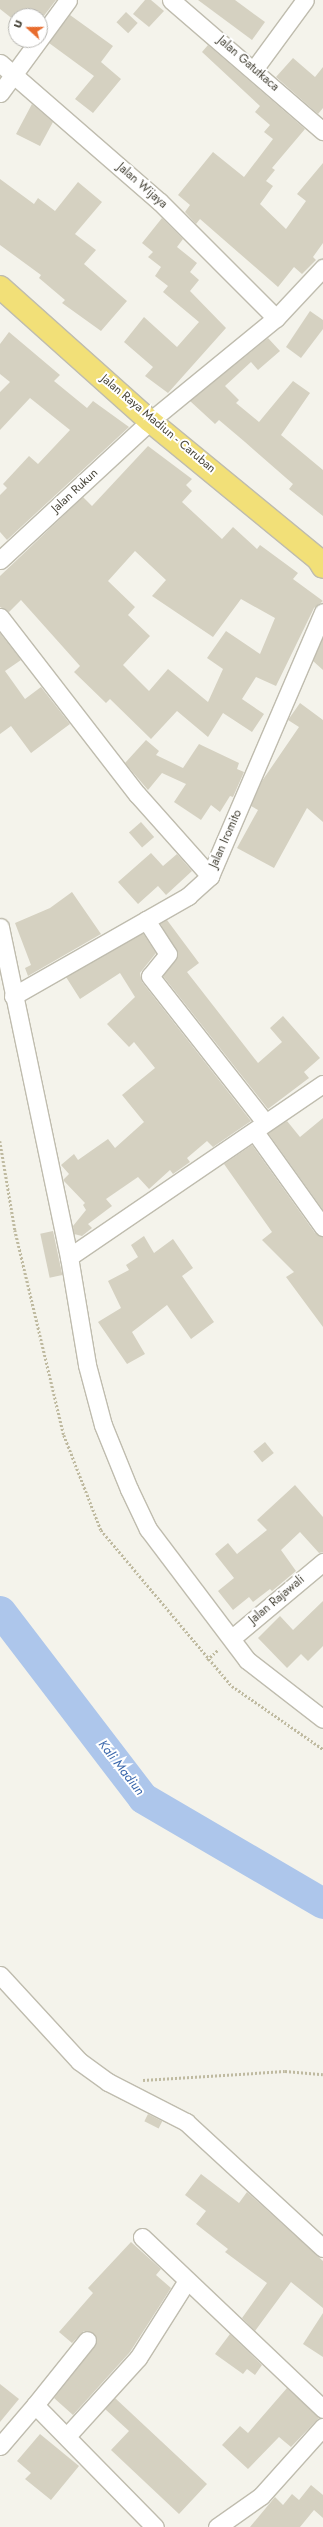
<!DOCTYPE html>
<html>
<head>
<meta charset="utf-8">
<style>
  body { margin:0 }
  #map { position:relative; width:323px; height:2527px; overflow:hidden; background:#f4f3eb; font-family:Jost,sans-serif }
  div>[style] { position:absolute }
  [style*='--x'] { left:calc(var(--x)*1px); top:calc(var(--y)*1px); width:calc(var(--w)*1px); rotate:calc(var(--a)*1deg) }
  .river>* { height:31px; margin:-15.5px; padding:0 15.5px; transform-origin:15.5px; border-radius:15.5px; background:#adc6eb }
  .building>* { inset:0; background:#d5d1c1; transform-origin:0 0 }
  .path>* { height:2.5px; margin-top:-1.25px; transform-origin:0; background:repeating-linear-gradient(90deg,#bfbaa0 0 2px,transparent 0 4px) }
  .roads { filter:drop-shadow(1px 0 #bfbcae) drop-shadow(-1px 0 #bfbcae) drop-shadow(0 1px #bfbcae) drop-shadow(0 -1px #bfbcae) }
  .minor>* { height:17px; margin:-8.5px; padding:0 8.5px; transform-origin:8.5px; border-radius:8.5px; background:#fff }
  .highway>* { height:22px; margin:-11px; padding:0 11px; transform-origin:11px; border-radius:11px; background:#f2e078 }
  span { translate:-50% -50%; white-space:nowrap; text-align:center; line-height:1.15; -webkit-text-stroke:4px #fff; paint-order:stroke }
  .street-label { font-size:12px; color:#484539 }
  .water-label { font-size:13px; color:#3a67ac; font-style:italic }
  .north { position:absolute; left:8px; top:8px; width:40px; height:40px; box-sizing:border-box; background:#fff; border:1px solid #b6b5b0; border-radius:50%; rotate:291deg; font-size:11px; font-weight:700; line-height:16px; text-align:center; color:#484539 }
  .north::after { content:''; display:block; margin:auto; width:14px; height:18px; background:#e86c2d; clip-path:polygon(50% 0,100% 100%,50% 72%,0 100%) }
</style>
</head>
<body>
<div id="map">
  <div class="river">
    <div style="--x:0;--y:1611;--w:235;--a:52.6"></div>
    <div style="--x:143;--y:1798;--w:208;--a:30.3"></div>
  </div>
  <div class="building">
    <div style="clip-path:polygon(0 0,56px 0,40px 21px,40px 16px,16px 16px,16px 33px,8px 28px,14px 20px,0 9px)"></div>
    <div style="clip-path:polygon(145px 0,151px 0,164px 11px,149px 27px,133px 14px)"></div>
    <div style="clip-path:polygon(198px 0,235px 0,265px 22px,252px 40px)"></div>
    <div style="left:126px;top:12px;width:16px;height:14px;rotate:43deg"></div>
    <div style="clip-path:polygon(70px 15px,113px 46px,101px 62px,121px 79px,93px 113px,75px 99px,94px 76px,49px 43px)"></div>
    <div style="clip-path:polygon(208px 45px,305px 129px,272px 168px,275px 170px,266px 181px,273px 186px,260px 204px,286px 229px,306px 201px,297px 194px,323px 163px,323px 243px,313px 257px,316px 260px,302px 274px,294px 267px,278px 287px,200px 219px,196px 224px,185px 212px,190px 205px,178px 195px,213px 152px,244px 177px,273px 139px,264px 132px,270px 125px,255px 112px,260px 106px,202px 52px)"></div>
    <div style="clip-path:polygon(293px 58px,315px 77px,323px 67px,323px 108px,318px 114px,276px 77px)"></div>
    <div style="clip-path:polygon(32px 104px,53px 122px,40px 146px,16px 134px)"></div>
    <div style="clip-path:polygon(0 179px,34px 204px,38px 198px,55px 211px,78px 182px,102px 202px,75px 234px,96px 250px,84px 264px,127px 301px,101px 331px,62px 303px,65px 300px,39px 278px,41px 275px,0 245px)"></div>
    <div style="clip-path:polygon(162px 218px,183px 239px,177px 247px,197px 263px,190px 272px,199px 280px,190px 291px,226px 328px,168px 393px,145px 376px,153px 367px,124px 342px,144px 317px,177px 347px,199px 322px,163px 292px,168px 286px,155px 276px,161px 267px,148px 257px,153px 252px,142px 243px)"></div>
    <div style="clip-path:polygon(310px 311px,323px 320px,323px 329px,301px 358px,286px 347px)"></div>
    <div style="clip-path:polygon(9px 332px,60px 375px,54px 381px,87px 408px,93px 401px,129px 427px,7px 540px,0 532px,0 495px,7px 488px,3px 484px,29px 456px,38px 464px,70px 430px,30px 398px,0 430px,0 392px,10px 382px,0 374px,0 344px)"></div>
    <div style="clip-path:polygon(268px 338px,280px 351px,258px 370px,251px 362px,225px 386px,239px 400px,236px 403px,259px 422px,293px 381px,310px 393px,281px 435px,323px 470px,323px 516px,289px 489px,293px 484px,245px 442px,219px 420px,215px 424px,190px 401px)"></div>
    <div style="clip-path:polygon(evenodd,148px 446px,192px 479px,186px 485px,192px 491px,182px 502px,222px 539px,233px 527px,257px 549px,260px 545px,298px 573px,293px 579px,323px 601px,314px 608px,276px 686px,256px 677px,242px 699px,264px 714px,252px 732px,223px 713px,208px 737px,177px 711px,151px 739px,110px 699px,106px 703px,74px 672px,80px 666px,21px 600px,9px 612px,0 607px,0 576px,83px 497px,92px 506px,148px 446px,135px 551px,166px 580px,152px 596px,213px 637px,241px 599px,275px 618px,260px 654px,226px 631px,207px 658px,223px 669px,208px 702px,168px 669px,149px 691px,123px 665px,150px 636px,128px 615px,135px 607px,108px 581px,135px 551px)"></div>
    <div style="clip-path:polygon(0 633px,21px 660px,5px 671px,25px 699px,41px 687px,70px 724px,31px 753px,11px 726px,0 734px)"></div>
    <div style="clip-path:polygon(323px 637px,323px 670px,313px 661px)"></div>
    <div style="clip-path:polygon(300px 703px,323px 720px,323px 822px,307px 808px,274px 868px,237px 848px,258px 810px,251px 806px,262px 781px,299px 727px,288px 720px)"></div>
    <div style="clip-path:polygon(146px 740px,159px 751px,156px 755px,183px 768px,199px 744px,239px 763px,237px 769px,244px 772px,233px 797px,230px 796px,220px 812px,211px 805px,201px 820px,174px 802px,186px 784px,162px 773px,148px 790px,125px 763px)"></div>
    <div style="left:141px;top:822px;width:20px;height:16px;rotate:49deg"></div>
    <div style="clip-path:polygon(151px 853px,163px 866px,177px 854px,192px 871px,166px 895px,158px 886px,138px 904px,118px 882px)"></div>
    <div style="clip-path:polygon(72px 892px,101px 934px,28px 976px,25px 968px,31px 965px,15px 923px,50px 908px)"></div>
    <div style="clip-path:polygon(167px 920px,199px 963px,187px 972px,258px 1063px,282px 1042px,270px 1028px,283px 1016px,320px 1058px,304px 1072px,309px 1078px,268px 1109px,163px 976px,178px 955px,160px 923px)"></div>
    <div style="clip-path:polygon(143px 933px,156px 953px,140px 973px,142px 982px,251px 1121px,213px 1147px,207px 1141px,187px 1158px,190px 1162px,173px 1174px,170px 1170px,149px 1189px,138px 1177px,106px 1199px,112px 1206px,88px 1224px,92px 1228px,82px 1236px,74px 1234px,73px 1226px,86px 1210px,83px 1205px,85px 1203px,63px 1180px,69px 1174px,61px 1165px,74px 1154px,78px 1160px,108px 1139px,115px 1148px,144px 1122px,122px 1095px,155px 1068px,134px 1042px,129px 1047px,107px 1024px,135px 997px,120px 973px,80px 999px,66px 977px)"></div>
    <div style="clip-path:polygon(323px 1118px,323px 1210px,268px 1133px,287px 1121px,300px 1137px)"></div>
    <div style="clip-path:polygon(252px 1145px,315px 1233px,323px 1237px,323px 1327px,286px 1277px,294px 1272px,262px 1240px,272px 1232px,224px 1164px)"></div>
    <div style="left:53px;top:1231px;width:45px;height:13px;rotate:78deg"></div>
    <div style="clip-path:polygon(144px 1236px,154px 1253px,173px 1239px,193px 1268px,182px 1276px,214px 1322px,191px 1339px,167px 1305px,132px 1332px,145px 1354px,127px 1364px,98px 1322px,121px 1308px,108px 1281px,129px 1270px,126px 1265px,138px 1257px,131px 1245px)"></div>
    <div style="left:265px;top:1442px;width:14px;height:15px;rotate:51deg"></div>
    <div style="clip-path:polygon(295px 1485px,323px 1517px,323px 1552px,319px 1553px,300px 1532px,281px 1550px,296px 1571px,272px 1591px,270px 1589px,253px 1602px,249px 1597px,233px 1610px,218px 1591px,234px 1578px,215px 1554px,228px 1543px,237px 1554px,267px 1530px,257px 1520px)"></div>
    <div style="clip-path:polygon(323px 1601px,323px 1646px,308px 1661px,301px 1654px,287px 1668px,258px 1638px,280px 1616px,293px 1630px)"></div>
    <div style="left:148px;top:2114px;width:16px;height:8px;rotate:27deg"></div>
    <div style="clip-path:polygon(201px 2174px,239px 2203px,247px 2192px,323px 2261px,323px 2308px,291px 2282px,255px 2331px,242px 2318px,267px 2283px,225px 2252px,228px 2249px,196px 2224px,206px 2211px,185px 2195px)"></div>
    <div style="clip-path:polygon(131px 2242px,161px 2269px,156px 2275px,171px 2288px,130px 2352px,73px 2415px,54px 2398px,95px 2346px,96px 2337px,84px 2331px,72px 2343px,59px 2332px,93px 2293px,88px 2288px)"></div>
    <div style="clip-path:polygon(323px 2313px,323px 2357px,303px 2344px)"></div>
    <div style="clip-path:polygon(230px 2334px,262px 2365px,255px 2375px,247px 2369px,243px 2374px,215px 2354px)"></div>
    <div style="clip-path:polygon(0 2384px,19px 2399px,0 2422px)"></div>
    <div style="clip-path:polygon(287px 2388px,319px 2418px,291px 2447px,279px 2437px,248px 2469px,222px 2445px,240px 2426px,248px 2433px)"></div>
    <div style="clip-path:polygon(115px 2398px,207px 2484px,179px 2514px,111px 2450px,129px 2431px,105px 2409px)"></div>
    <div style="clip-path:polygon(40px 2434px,79px 2466px,51px 2500px,25px 2479px,31px 2473px,17px 2461px)"></div>
    <div style="clip-path:polygon(311px 2485px,323px 2495px,323px 2518px,314px 2510px,300px 2527px,250px 2527px,275px 2497px,283px 2505px,292px 2494px,299px 2500px)"></div>
  </div>
  <div class="path">
    <div style="--x:0;--y:1141;--w:90;--a:80.4"></div>
    <div style="--x:15;--y:1230;--w:211;--a:76.6"></div>
    <div style="--x:64;--y:1435;--w:102;--a:68.7"></div>
    <div style="--x:101;--y:1530;--w:204;--a:50"></div>
    <div style="--x:232;--y:1686;--w:111;--a:34.7"></div>
    <div style="--x:207;--y:1660;--w:16;--a:-43"></div>
    <div style="--x:143;--y:2080;--w:142;--a:-3.6"></div>
    <div style="--x:285;--y:2071;--w:38;--a:5"></div>
  </div>
  <div class="roads">
    <div class="minor">
      <div style="--x:171;--y:0;--w:201;--a:40.8"></div>
      <div style="--x:0;--y:63;--w:212;--a:41"></div>
      <div style="--x:160;--y:202;--w:164;--a:45"></div>
      <div style="--x:255;--y:68;--w:84;--a:-53.7"></div>
      <div style="--x:0;--y:93;--w:115;--a:-53.8"></div>
      <div style="--x:0;--y:560;--w:205;--a:-42.8"></div>
      <div style="--x:150;--y:421;--w:163;--a:-39.3"></div>
      <div style="--x:276;--y:318;--w:69;--a:-46.8"></div>
      <div style="--x:0;--y:617;--w:224;--a:52.3"></div>
      <div style="--x:137;--y:794;--w:110;--a:48.3"></div>
      <div style="--x:146;--y:920;--w:40;--a:57.1"></div>
      <div style="--x:168;--y:954;--w:28;--a:129"></div>
      <div style="--x:150;--y:976;--w:186;--a:51.8"></div>
      <div style="--x:0;--y:927;--w:337;--a:78.2"></div>
      <div style="--x:69;--y:1257;--w:109;--a:80.5"></div>
      <div style="--x:87;--y:1365;--w:62;--a:75.1"></div>
      <div style="--x:103;--y:1425;--w:69;--a:67.9"></div>
      <div style="--x:129;--y:1489;--w:44;--a:64.6"></div>
      <div style="--x:148;--y:1529;--w:164;--a:52.9"></div>
      <div style="--x:247;--y:1660;--w:96;--a:37.8"></div>
      <div style="--x:13;--y:996;--w:202;--a:-29.7"></div>
      <div style="--x:188;--y:896;--w:30;--a:-42"></div>
      <div style="--x:210;--y:876;--w:287;--a:-66.8"></div>
      <div style="--x:255;--y:1132;--w:117;--a:54.4"></div>
      <div style="--x:69;--y:1257;--w:307;--a:-34.3"></div>
      <div style="--x:232;--y:1638;--w:119;--a:-39.9"></div>
      <div style="--x:0;--y:1975;--w:117;--a:47.4"></div>
      <div style="--x:79;--y:2061;--w:36;--a:36"></div>
      <div style="--x:108;--y:2082;--w:88;--a:27.1"></div>
      <div style="--x:186;--y:2122;--w:186;--a:42.6"></div>
      <div style="--x:142;--y:2237;--w:250;--a:43.5"></div>
      <div style="--x:35;--y:2405;--w:83;--a:-51.3"></div>
      <div style="--x:67;--y:2436;--w:105;--a:-47.7"></div>
      <div style="--x:138;--y:2358;--w:90;--a:-57.7"></div>
      <div style="--x:0;--y:2446;--w:54;--a:-49.5"></div>
      <div style="--x:35;--y:2405;--w:171;--a:45.5"></div>
      <div style="--x:217;--y:2527;--w:54;--a:-35.2"></div>
      <div style="--x:261;--y:2496;--w:93;--a:-48.1"></div>
    </div>
    <div class="highway">
      <div style="--x:0;--y:287;--w:201;--a:41.8"></div>
      <div style="--x:150;--y:421;--w:217;--a:39.4"></div>
      <div style="--x:318;--y:559;--w:9;--a:58"></div>
    </div>
  </div>
  <div class="street-label">
    <span style="left:248px;top:64px;rotate:41deg">Jalan Gatutkaca</span>
    <span style="left:142px;top:186px;rotate:41deg">Jalan Wijaya</span>
    <span style="left:158px;top:424px;rotate:40deg">Jalan Raya Madiun - Caruban</span>
    <span style="left:75px;top:491px;rotate:-43deg">Jalan Rukun</span>
    <span style="left:226px;top:839px;rotate:-66deg">Jalan Iromito</span>
    <span style="left:277px;top:1600px;rotate:-40deg">Jalan Rajawali</span>
  </div>
  <div class="water-label">
    <span style="left:121px;top:1768px;rotate:52deg">Kali Madiun</span>
  </div>
  <div class="north">U</div>
</div>
</body>
</html>
